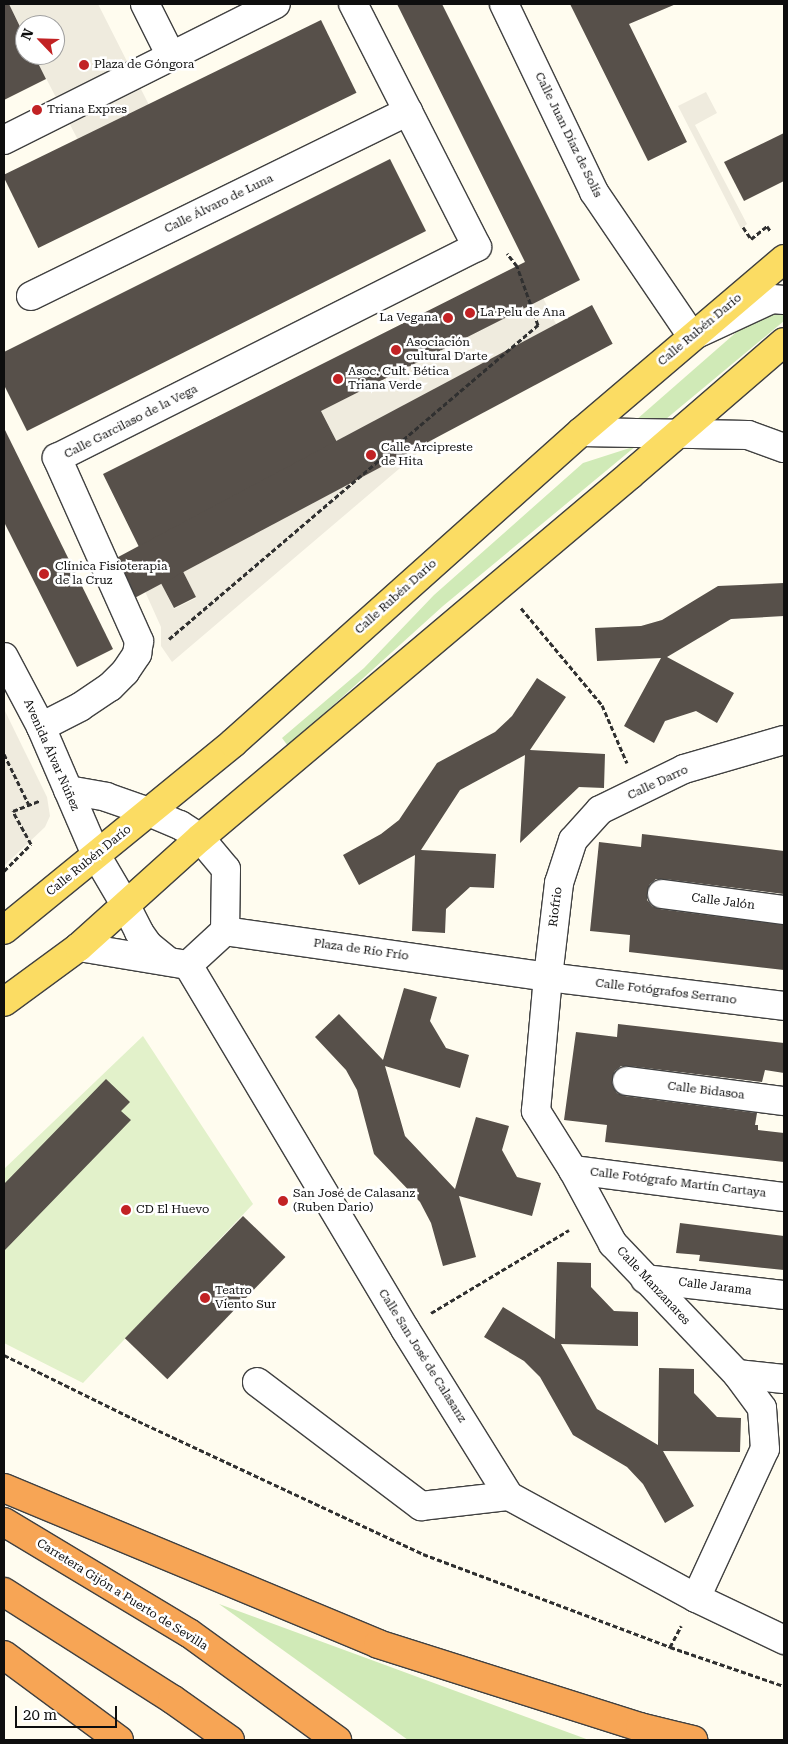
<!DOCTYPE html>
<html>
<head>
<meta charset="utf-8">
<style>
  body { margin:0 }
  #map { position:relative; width:788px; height:1744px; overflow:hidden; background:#fffcef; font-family:"Roboto Serif",serif }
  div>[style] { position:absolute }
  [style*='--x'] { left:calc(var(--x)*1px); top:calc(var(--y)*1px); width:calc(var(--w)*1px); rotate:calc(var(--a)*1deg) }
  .green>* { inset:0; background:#d0eab7 }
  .pitch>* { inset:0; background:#e2f1ca }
  .plaza>* { inset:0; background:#efebde }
  .building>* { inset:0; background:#57504a; transform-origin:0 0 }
  .path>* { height:3px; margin-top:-1.5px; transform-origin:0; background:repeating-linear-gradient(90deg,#303030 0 5px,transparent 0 7.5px) }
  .roads { filter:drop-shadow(1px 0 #414141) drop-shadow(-1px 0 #414141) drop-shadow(0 1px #414141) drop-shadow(0 -1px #414141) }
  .minor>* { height:28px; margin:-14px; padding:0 14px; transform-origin:14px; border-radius:14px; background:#fff }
  .major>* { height:28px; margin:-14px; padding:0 14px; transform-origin:14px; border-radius:14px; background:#fbdc63 }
  .highway>* { height:28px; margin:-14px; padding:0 14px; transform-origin:14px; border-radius:14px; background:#f7a555 }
  .dots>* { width:14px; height:14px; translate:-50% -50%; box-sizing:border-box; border:2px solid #fff; border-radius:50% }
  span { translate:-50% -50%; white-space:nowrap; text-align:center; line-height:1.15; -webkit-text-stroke:5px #fff; paint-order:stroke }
  .poi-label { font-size:12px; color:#0e0e0e }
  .left { translate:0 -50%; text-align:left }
  .right { translate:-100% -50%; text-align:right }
  .street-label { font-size:12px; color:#0e0e0e }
  .frame { position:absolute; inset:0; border:5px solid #0e0e0e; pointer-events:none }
  .north { position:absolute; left:15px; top:15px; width:50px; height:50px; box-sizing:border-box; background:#fff; border:1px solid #9f9f9f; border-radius:50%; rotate:294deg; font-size:14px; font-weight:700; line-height:20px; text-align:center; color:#0e0e0e }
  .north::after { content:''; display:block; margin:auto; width:18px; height:22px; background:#c22224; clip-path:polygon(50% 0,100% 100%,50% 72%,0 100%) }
  .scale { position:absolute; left:15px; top:1706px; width:102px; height:22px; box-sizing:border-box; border:2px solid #0e0e0e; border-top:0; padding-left:6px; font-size:15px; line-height:18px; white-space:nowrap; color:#0e0e0e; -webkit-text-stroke:4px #fff; paint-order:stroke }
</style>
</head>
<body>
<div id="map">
  <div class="green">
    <div style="clip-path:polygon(784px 313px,784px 321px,666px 419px,636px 420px,756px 315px)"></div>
    <div style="clip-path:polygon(636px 446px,443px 606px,288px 746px,282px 738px,364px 668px,434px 595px,583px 463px)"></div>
    <div style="clip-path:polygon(219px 1604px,589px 1740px,408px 1740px)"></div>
  </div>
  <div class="pitch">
    <div style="clip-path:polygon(143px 1036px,253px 1204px,83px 1383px,4px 1343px,4px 1169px)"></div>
  </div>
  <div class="plaza">
    <div style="clip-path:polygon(9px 4px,98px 4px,149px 105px,78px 140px,34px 55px,55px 55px,55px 25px,25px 25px,25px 37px)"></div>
    <div style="clip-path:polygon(706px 92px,717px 113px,695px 125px,747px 224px,741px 229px,678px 106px)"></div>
    <div style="clip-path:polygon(evenodd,525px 262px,560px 332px,172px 662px,161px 646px,161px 627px,143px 587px,151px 583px,135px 552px,340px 448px,303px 375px,525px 262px,183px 572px,196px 598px,174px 609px,161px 583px,183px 572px)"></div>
    <div style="clip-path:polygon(4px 709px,47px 797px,50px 816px,45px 827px,4px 866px)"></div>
  </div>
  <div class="building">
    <div style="clip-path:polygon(4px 4px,9px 4px,25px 37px,25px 55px,34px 55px,46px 79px,4px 100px)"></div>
    <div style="clip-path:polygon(397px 4px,442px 4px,580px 280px,321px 411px,340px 448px,165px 536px,196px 597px,174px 608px,142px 547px,140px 549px,103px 474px,525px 262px)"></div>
    <div style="clip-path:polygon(570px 4px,676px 4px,629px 24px,687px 142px,648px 161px)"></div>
    <div style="left:321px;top:20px;width:81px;height:354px;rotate:64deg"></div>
    <div style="clip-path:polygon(784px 133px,784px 181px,744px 201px,724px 162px)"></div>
    <div style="clip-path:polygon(390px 159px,426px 231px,27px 431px,4px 385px,4px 352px)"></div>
    <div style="left:592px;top:305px;width:44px;height:551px;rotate:62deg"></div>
    <div style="clip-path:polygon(4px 428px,113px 649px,77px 667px,4px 522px)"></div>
    <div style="clip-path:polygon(784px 583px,784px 616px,731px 619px,667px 657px,734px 693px,717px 723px,696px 711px,665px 721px,654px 743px,624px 726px,661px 658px,597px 661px,595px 628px,641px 626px,662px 620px,718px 586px)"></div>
    <div style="clip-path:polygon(537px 678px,566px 697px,530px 750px,605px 754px,604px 788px,579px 787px,520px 843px,525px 755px,460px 790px,421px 850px,496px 854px,494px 888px,470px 887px,446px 909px,445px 933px,412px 931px,415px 855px,359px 885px,343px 855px,381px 834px,399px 820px,437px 763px,495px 732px,512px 716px)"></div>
    <div style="clip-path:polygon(642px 834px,784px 851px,784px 894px,664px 879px,656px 879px,650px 884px,647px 892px,647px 900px,652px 906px,660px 909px,784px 925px,784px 970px,629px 952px,630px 935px,590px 931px,599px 842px,641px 847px)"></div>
    <div style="clip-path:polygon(404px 988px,437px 997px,430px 1021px,446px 1048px,469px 1055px,460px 1088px,385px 1066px,405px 1136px,455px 1189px,476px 1117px,509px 1126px,502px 1150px,517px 1177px,541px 1183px,532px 1216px,459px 1196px,476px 1257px,443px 1266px,431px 1223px,420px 1202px,374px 1154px,357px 1090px,346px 1070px,315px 1037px,339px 1014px,383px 1060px)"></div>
    <div style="clip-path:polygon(618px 1024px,784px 1043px,784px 1073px,765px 1070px,762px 1082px,629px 1066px,621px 1066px,615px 1071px,612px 1080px,613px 1087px,617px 1093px,625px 1096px,757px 1113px,755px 1125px,758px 1125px,758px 1130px,784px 1133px,784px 1162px,605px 1142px,607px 1125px,564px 1120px,576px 1032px,617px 1037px)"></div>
    <div style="clip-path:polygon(106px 1079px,130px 1102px,121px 1111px,131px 1120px,4px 1251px,4px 1184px)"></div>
    <div style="left:243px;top:1216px;width:59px;height:170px;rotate:44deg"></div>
    <div style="clip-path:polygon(680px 1223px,784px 1236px,784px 1270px,699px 1261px,700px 1255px,676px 1253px)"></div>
    <div style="clip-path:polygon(557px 1262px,591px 1263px,591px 1287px,614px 1311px,638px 1312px,638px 1346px,561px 1344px,597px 1409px,658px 1445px,659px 1368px,694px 1369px,694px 1393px,717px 1417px,741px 1418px,740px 1452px,663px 1451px,694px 1506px,665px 1523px,643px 1484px,627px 1467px,573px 1435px,540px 1377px,524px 1361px,484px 1337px,503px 1307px,555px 1339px)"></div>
  </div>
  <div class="path">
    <div style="--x:743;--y:227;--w:14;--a:56"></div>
    <div style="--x:751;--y:239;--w:21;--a:-39"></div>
    <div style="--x:767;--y:226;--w:7;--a:56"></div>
    <div style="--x:521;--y:608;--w:126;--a:50.1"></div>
    <div style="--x:602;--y:705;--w:63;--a:66.7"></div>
    <div style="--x:169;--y:639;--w:485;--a:-40.4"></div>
    <div style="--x:538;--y:325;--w:63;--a:-109.6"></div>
    <div style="--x:517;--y:266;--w:16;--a:-128"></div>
    <div style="--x:4;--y:754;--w:57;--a:63.9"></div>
    <div style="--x:4;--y:871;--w:38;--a:-45"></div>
    <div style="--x:31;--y:844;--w:38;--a:-119"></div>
    <div style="--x:13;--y:811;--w:28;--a:-21"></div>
    <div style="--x:431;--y:1313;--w:161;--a:-31"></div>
    <div style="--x:4;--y:1355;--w:149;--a:26.2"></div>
    <div style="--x:138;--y:1421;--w:315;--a:25"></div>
    <div style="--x:423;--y:1554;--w:264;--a:20.6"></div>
    <div style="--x:670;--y:1647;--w:120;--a:18.9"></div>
    <div style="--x:670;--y:1647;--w:24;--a:-62"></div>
  </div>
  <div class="roads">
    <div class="minor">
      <div style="--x:145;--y:4;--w:58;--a:63.4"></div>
      <div style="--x:504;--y:4;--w:208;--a:64.4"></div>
      <div style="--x:594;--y:192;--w:174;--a:55.8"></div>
      <div style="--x:692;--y:336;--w:88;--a:-24.8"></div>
      <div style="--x:772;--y:299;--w:12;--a:5"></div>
      <div style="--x:4;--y:140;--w:304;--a:-26.6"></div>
      <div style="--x:31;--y:296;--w:420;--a:-26.1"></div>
      <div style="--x:581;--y:432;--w:167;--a:1"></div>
      <div style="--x:748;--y:435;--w:38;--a:20"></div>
      <div style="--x:4;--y:657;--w:79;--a:62.1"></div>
      <div style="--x:41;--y:727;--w:139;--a:66.7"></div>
      <div style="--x:96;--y:855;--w:59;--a:59.5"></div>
      <div style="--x:126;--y:906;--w:29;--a:63"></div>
      <div style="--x:139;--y:932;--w:16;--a:55"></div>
      <div style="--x:148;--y:945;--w:26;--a:39"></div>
      <div style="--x:41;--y:727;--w:44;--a:-27.1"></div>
      <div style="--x:80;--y:707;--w:36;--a:-34"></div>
      <div style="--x:110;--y:687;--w:21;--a:-45"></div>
      <div style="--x:125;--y:672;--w:22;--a:-56"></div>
      <div style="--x:137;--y:654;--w:13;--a:-81"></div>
      <div style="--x:139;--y:641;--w:201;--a:-114.1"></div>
      <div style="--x:57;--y:458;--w:470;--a:-26.7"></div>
      <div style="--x:477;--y:247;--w:273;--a:-117"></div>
      <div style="--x:68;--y:790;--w:39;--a:10"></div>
      <div style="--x:106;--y:797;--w:46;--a:19.2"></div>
      <div style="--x:149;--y:812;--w:34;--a:23"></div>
      <div style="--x:180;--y:825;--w:24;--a:33"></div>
      <div style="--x:200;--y:838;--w:40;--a:50"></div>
      <div style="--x:226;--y:869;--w:62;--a:90.9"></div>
      <div style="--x:662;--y:894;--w:123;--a:7.5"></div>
      <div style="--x:79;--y:947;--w:110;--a:9.4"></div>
      <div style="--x:188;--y:965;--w:424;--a:59.2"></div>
      <div style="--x:405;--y:1329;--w:197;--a:58.1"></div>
      <div style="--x:509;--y:1496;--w:213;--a:28.6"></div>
      <div style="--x:696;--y:1598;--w:98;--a:25.5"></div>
      <div style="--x:188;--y:965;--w:50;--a:-42.6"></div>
      <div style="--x:225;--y:931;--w:326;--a:8.1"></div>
      <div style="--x:548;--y:977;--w:238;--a:7"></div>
      <div style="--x:627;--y:1081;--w:158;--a:7.3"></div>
      <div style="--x:573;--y:1170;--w:213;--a:7.3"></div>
      <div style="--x:645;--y:1279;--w:140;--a:6.6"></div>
      <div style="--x:737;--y:1374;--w:47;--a:6.1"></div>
      <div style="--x:257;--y:1382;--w:206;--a:37.1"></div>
      <div style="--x:421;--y:1506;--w:89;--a:-6.5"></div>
      <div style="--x:696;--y:1598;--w:164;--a:-65.2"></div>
      <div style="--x:765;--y:1449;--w:41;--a:-94.2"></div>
      <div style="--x:762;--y:1408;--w:42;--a:-126.3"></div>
      <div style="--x:737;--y:1374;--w:180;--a:-133.6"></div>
      <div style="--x:613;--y:1244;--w:84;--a:-118.4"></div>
      <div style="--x:573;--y:1170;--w:70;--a:-122.1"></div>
      <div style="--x:536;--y:1111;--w:135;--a:-84.9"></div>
      <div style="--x:548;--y:977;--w:95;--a:-83.3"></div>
      <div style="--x:559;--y:883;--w:45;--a:-72"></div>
      <div style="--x:573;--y:840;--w:40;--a:-48"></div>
      <div style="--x:600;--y:810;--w:93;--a:-26"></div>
      <div style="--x:684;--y:769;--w:104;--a:-16.2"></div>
    </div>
    <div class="major">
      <div style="--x:4;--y:930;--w:296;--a:-39.2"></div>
      <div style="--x:233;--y:743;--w:467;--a:-41.8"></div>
      <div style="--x:581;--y:432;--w:267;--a:-40.4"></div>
      <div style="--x:4;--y:1002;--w:93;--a:-36.3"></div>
      <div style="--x:79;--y:947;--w:163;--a:-42"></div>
      <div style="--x:200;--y:838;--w:563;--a:-40.17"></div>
      <div style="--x:630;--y:475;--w:203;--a:-40.8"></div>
    </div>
    <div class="highway">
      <div style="--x:4;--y:1488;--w:405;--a:22.6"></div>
      <div style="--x:378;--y:1644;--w:275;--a:17.6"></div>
      <div style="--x:640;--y:1727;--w:55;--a:13.8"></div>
      <div style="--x:4;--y:1522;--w:216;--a:31"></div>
      <div style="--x:189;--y:1633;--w:183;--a:35.9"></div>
      <div style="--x:4;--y:1592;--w:199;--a:32.5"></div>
      <div style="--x:172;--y:1699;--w:71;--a:35.3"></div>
      <div style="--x:4;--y:1655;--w:143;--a:36.5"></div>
    </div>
  </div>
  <div class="dots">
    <div style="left:84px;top:65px;background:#c22224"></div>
    <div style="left:37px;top:110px;background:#c22224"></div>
    <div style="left:470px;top:313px;background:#c22224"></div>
    <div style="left:448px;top:318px;background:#c22224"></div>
    <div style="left:396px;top:350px;background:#c22224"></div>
    <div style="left:338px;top:379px;background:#c22224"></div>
    <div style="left:371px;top:455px;background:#c22224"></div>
    <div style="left:44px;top:574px;background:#c22224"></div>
    <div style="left:283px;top:1201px;background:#c22224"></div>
    <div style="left:126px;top:1210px;background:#c22224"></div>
    <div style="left:205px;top:1298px;background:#c22224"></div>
  </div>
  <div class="poi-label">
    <span class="left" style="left:94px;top:65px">Plaza de Góngora</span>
    <span class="left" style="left:47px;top:110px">Triana Expres</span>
    <span class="left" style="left:480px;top:313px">La Pelu de Ana</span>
    <span class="right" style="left:438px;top:318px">La Vegana</span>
    <span class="left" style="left:406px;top:350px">Asociación<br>cultural D'arte</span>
    <span class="left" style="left:348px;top:379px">Asoc. Cult. Bética<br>Triana Verde</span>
    <span class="left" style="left:381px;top:455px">Calle Arcipreste<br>de Hita</span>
    <span class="left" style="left:55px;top:574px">Clínica Fisioterapia<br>de la Cruz</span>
    <span class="left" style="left:293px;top:1201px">San José de Calasanz<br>(Ruben Dario)</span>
    <span class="left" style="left:136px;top:1210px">CD El Huevo</span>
    <span class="left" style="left:215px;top:1298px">Teatro<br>Viento Sur</span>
  </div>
  <div class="street-label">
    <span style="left:568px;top:135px;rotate:64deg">Calle Juan Díaz de Solís</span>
    <span style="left:219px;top:204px;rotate:-26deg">Calle Álvaro de Luna</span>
    <span style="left:700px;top:330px;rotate:-40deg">Calle Rubén Darío</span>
    <span style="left:131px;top:422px;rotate:-27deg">Calle Garcilaso de la Vega</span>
    <span style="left:396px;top:597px;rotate:-42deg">Calle Rubén Darío</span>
    <span style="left:51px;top:755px;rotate:66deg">Avenida Álvar Núñez</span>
    <span style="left:658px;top:783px;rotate:-25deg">Calle Darro</span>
    <span style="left:89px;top:861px;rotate:-39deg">Calle Rubén Darío</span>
    <span style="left:723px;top:902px;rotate:7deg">Calle Jalón</span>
    <span style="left:556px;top:907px;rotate:-83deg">Riofrio</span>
    <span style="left:361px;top:950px;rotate:8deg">Plaza de Río Frío</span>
    <span style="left:666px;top:992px;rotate:7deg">Calle Fotógrafos Serrano</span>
    <span style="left:706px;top:1091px;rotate:7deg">Calle Bidasoa</span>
    <span style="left:678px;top:1183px;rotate:7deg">Calle Fotógrafo Martín Cartaya</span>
    <span style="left:653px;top:1286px;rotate:47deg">Calle Manzanares</span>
    <span style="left:715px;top:1287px;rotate:7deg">Calle Jarama</span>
    <span style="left:422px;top:1356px;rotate:58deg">Calle San José de Calasanz</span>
    <span style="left:122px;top:1595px;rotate:32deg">Carretera Gijón a Puerto de Sevilla</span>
  </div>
  <div class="frame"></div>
  <div class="north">N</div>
  <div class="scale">20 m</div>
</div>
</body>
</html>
